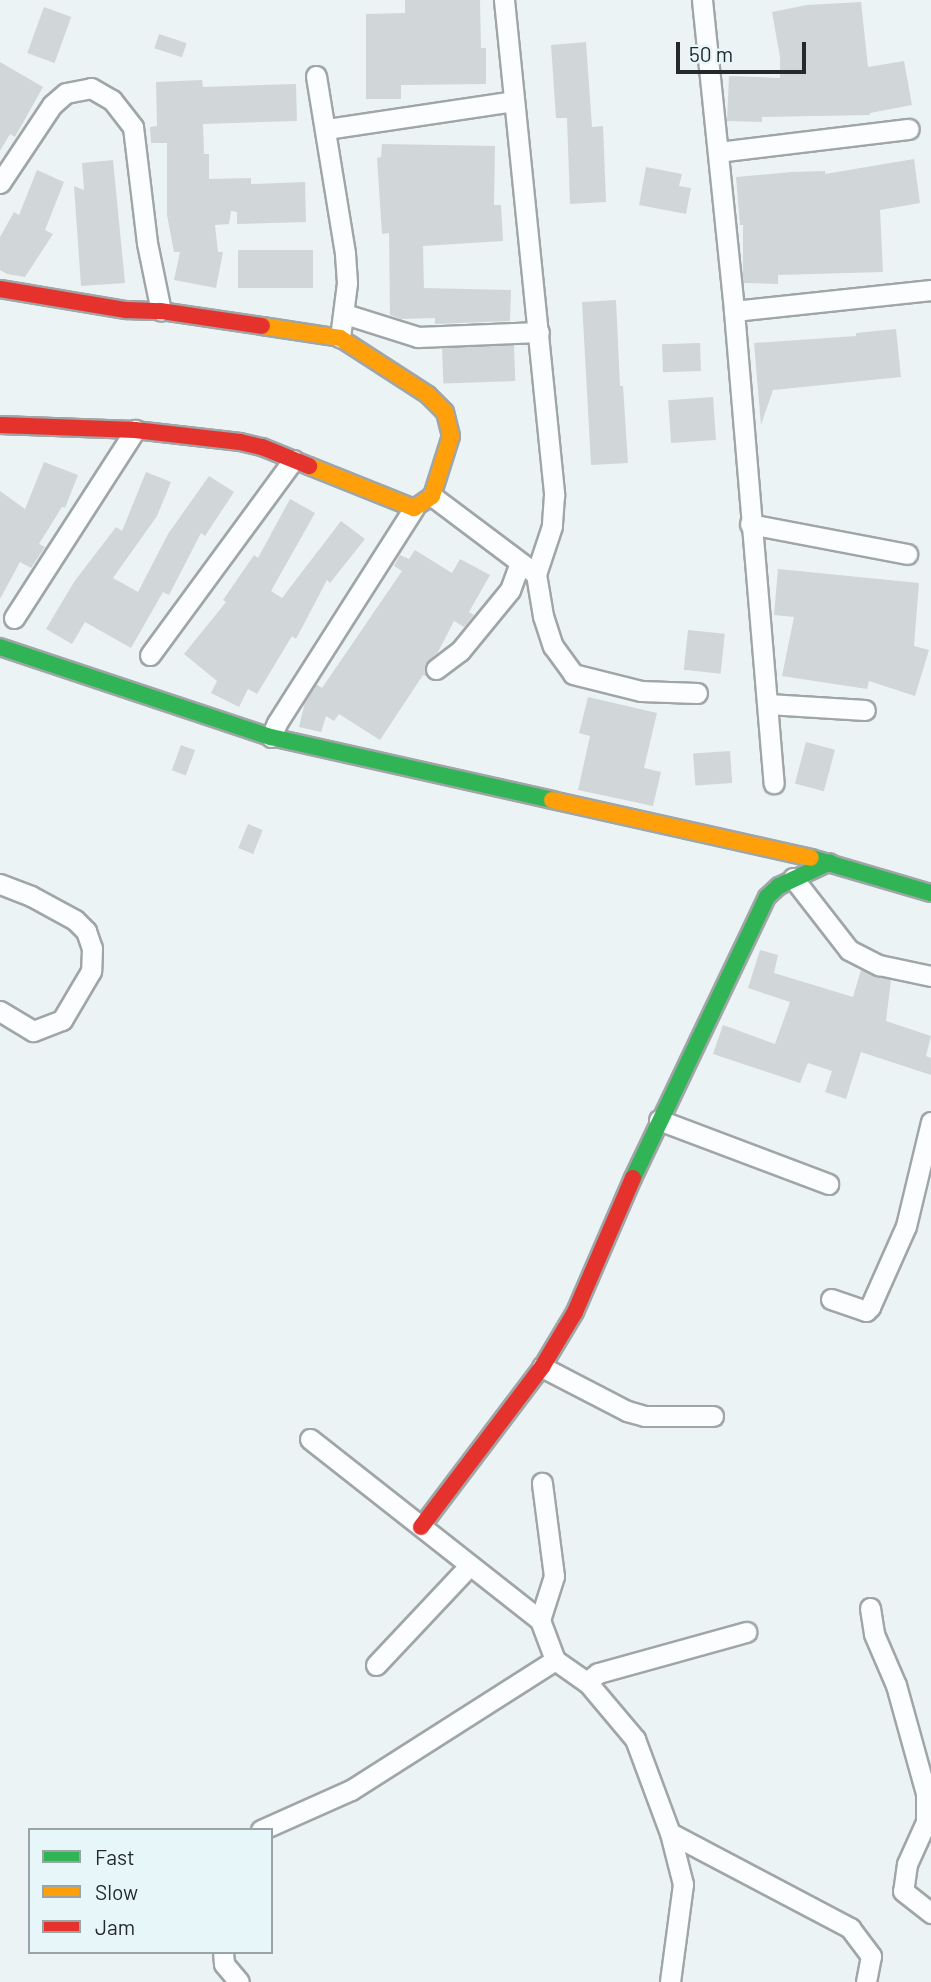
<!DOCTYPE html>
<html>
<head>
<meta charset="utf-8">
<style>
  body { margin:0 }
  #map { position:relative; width:931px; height:1982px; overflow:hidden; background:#ebf3f5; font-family:Barlow,sans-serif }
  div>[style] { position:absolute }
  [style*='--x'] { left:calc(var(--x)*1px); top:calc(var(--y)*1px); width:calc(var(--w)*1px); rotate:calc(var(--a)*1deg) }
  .building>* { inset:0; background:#d1d7d8; transform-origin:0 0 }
  .roads { filter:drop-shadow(2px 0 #a0a6a7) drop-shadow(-2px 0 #a0a6a7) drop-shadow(0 2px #a0a6a7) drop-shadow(0 -2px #a0a6a7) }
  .street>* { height:19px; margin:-9.5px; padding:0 9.5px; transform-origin:9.5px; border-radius:9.5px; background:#fcfdfe }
  .fast>* { height:16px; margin:-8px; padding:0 8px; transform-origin:8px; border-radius:8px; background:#30b455 }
  .slow>* { height:16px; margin:-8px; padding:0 8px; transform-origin:8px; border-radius:8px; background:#ff9f0a }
  .jam>* { height:16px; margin:-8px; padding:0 8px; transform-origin:8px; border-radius:8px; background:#e5322d }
  span { translate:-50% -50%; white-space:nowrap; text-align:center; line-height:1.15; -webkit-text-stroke:5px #e7f6f9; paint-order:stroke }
  .legend { position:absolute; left:28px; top:1828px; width:245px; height:126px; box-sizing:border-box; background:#e7f6f9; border:2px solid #99a4a6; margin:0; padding:9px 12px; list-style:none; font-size:21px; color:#24292a }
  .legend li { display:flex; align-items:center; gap:14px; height:35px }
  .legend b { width:35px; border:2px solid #99a4a6 }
  .scale { position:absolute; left:676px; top:42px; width:130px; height:32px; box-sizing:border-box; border:4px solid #24292a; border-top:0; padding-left:9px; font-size:21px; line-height:24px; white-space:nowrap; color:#24292a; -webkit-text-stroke:5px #e7f6f9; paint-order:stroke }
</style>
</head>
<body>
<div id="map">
  <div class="building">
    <div style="clip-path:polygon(405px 0,480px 0,481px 48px,486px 48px,486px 84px,401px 85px,401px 99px,366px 99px,366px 14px,405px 13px)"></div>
    <div style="clip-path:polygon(861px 2px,868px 67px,904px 61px,912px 105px,870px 113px,870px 115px,762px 117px,762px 122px,727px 121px,729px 76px,780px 78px,780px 57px,772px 12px,807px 5px)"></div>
    <div style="left:44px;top:7px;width:29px;height:49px;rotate:20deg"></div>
    <div style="left:159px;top:34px;width:29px;height:15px;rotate:18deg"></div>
    <div style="clip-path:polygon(586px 42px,592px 127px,603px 126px,606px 202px,570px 204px,567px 118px,556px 118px,551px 45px)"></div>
    <div style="clip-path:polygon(0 62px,43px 87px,15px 137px,10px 134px,0 151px)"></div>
    <div style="clip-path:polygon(202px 80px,203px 87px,296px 84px,297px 121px,203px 124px,204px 154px,209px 154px,209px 179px,251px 178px,251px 184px,305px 182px,306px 222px,237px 224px,237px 212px,231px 211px,229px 224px,215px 225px,218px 252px,223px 252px,216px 288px,174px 280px,180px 252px,174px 252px,167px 215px,167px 143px,151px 143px,150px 127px,157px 126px,156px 82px)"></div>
    <div style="clip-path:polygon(382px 144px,495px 146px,494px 205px,501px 205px,503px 241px,423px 246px,424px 288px,511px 290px,510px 321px,435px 324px,435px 318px,401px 319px,390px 315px,389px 233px,382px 234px,377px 158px,381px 157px)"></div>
    <div style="clip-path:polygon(914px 159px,920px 203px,880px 210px,883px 272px,778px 275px,778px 284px,743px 283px,743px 225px,740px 225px,736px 177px,791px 172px,825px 171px,825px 174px)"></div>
    <div style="clip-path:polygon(113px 160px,125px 283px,81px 286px,74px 186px,84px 190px,82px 163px)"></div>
    <div style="clip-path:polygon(646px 167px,682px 174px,679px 186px,691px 188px,686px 214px,639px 205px)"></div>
    <div style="clip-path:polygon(37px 170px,64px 182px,45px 230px,53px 234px,25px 277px,7px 274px,0 270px,0 237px,14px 212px,19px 215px)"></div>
    <div style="left:313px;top:250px;width:38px;height:75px;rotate:90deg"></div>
    <div style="clip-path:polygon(616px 300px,620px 386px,623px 386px,628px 463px,591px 465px,582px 302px)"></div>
    <div style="clip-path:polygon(896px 329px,901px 377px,773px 390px,761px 425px,754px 343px,856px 336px,856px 333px)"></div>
    <div style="left:700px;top:343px;width:28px;height:38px;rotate:88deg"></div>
    <div style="left:514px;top:345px;width:36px;height:72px;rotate:88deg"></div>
    <div style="left:713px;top:397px;width:43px;height:45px;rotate:86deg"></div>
    <div style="clip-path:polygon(44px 462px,78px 475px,65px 508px,62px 507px,39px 544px,45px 547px,31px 568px,20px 562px,0 599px,0 491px,25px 509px)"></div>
    <div style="clip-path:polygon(146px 472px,171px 482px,157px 516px,113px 578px,138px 592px,168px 534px,209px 476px,234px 492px,205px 536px,201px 533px,169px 595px,163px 592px,131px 648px,85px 622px,72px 644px,46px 629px,74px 582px,116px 527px,122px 531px)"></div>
    <div style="clip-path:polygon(290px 499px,315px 513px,271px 591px,282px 598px,341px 521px,365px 539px,330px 583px,327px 580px,296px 639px,292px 636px,257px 694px,248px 689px,239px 707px,211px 693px,217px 681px,184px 654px,226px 602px,223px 600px,254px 555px,258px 558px)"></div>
    <div style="clip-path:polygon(415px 550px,452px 573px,460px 559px,490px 575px,469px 612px,474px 615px,464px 627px,454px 621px,438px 652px,425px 664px,426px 676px,423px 675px,380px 740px,339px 714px,334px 721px,326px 716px,321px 732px,299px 727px,305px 702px,316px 684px,322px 688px,402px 571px,394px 566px,400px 555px,409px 559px)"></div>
    <div style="clip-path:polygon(778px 569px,919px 583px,914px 646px,929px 650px,915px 696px,869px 681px,867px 689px,782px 676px,794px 617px,774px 615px)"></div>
    <div style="left:688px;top:630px;width:37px;height:40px;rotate:6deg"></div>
    <div style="clip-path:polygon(588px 697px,657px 713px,644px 768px,661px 772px,653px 806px,578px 790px,590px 736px,579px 733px)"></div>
    <div style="left:806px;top:742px;width:30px;height:43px;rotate:15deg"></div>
    <div style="left:181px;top:745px;width:15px;height:27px;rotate:20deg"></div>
    <div style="left:730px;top:751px;width:32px;height:37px;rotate:86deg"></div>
    <div style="left:248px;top:824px;width:16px;height:26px;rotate:22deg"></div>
    <div style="clip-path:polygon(760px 950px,778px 955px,774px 973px,853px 997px,861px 970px,891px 980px,886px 1021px,931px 1036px,926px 1056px,931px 1058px,931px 1075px,861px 1052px,846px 1099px,825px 1092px,832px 1071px,808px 1063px,800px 1083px,713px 1054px,723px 1025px,775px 1044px,790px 1002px,748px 988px)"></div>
  </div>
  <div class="roads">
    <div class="street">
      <div style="--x:504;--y:0;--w:498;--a:84.2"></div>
      <div style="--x:554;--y:495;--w:31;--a:94"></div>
      <div style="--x:552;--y:526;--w:51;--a:108.4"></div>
      <div style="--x:702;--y:0;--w:313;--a:84.1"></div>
      <div style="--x:734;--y:311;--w:474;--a:85.2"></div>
      <div style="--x:316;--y:76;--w:180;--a:80.7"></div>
      <div style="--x:345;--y:254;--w:29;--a:86"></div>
      <div style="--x:347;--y:283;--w:55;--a:97.3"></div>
      <div style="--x:327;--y:129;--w:189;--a:-8.5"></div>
      <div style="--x:718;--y:152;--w:192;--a:-6.9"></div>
      <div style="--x:0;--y:183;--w:94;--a:-56.3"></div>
      <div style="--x:52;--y:105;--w:18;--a:-41"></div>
      <div style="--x:66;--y:93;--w:25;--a:-11"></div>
      <div style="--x:91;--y:88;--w:24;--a:30"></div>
      <div style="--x:112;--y:100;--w:34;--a:52"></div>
      <div style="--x:133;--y:127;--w:117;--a:83.1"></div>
      <div style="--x:147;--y:243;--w:69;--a:78.4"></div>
      <div style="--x:734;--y:311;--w:198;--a:-6.1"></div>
      <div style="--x:345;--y:314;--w:77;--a:17.5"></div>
      <div style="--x:418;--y:337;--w:121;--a:-2.4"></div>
      <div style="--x:432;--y:496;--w:130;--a:36.9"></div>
      <div style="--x:536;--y:574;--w:43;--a:80.5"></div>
      <div style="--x:543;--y:616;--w:32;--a:72"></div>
      <div style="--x:553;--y:646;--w:34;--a:54"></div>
      <div style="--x:573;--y:674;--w:70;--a:14"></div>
      <div style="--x:641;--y:691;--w:56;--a:2"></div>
      <div style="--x:750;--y:524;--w:160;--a:10.8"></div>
      <div style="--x:14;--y:618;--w:224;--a:-57.2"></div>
      <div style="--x:150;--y:655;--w:242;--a:-53.7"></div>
      <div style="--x:436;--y:669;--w:30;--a:-37"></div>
      <div style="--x:460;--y:651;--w:79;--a:-50.7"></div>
      <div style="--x:510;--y:590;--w:29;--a:-70"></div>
      <div style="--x:768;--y:704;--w:97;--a:3.5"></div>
      <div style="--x:271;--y:737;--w:15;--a:-67"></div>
      <div style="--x:277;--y:723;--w:255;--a:-57.5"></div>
      <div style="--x:793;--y:878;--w:91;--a:52.1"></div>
      <div style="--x:849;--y:950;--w:34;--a:27"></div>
      <div style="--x:879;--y:965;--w:53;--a:11.9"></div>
      <div style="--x:0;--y:884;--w:33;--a:21"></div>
      <div style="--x:31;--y:896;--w:50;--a:28.6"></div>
      <div style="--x:75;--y:920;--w:16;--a:45"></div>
      <div style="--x:86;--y:931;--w:18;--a:71"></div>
      <div style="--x:92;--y:948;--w:23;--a:92"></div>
      <div style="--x:91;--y:971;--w:57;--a:120.6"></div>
      <div style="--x:62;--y:1020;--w:31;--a:159"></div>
      <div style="--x:33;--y:1031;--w:39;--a:-149"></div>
      <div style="--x:659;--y:1120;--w:181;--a:20.7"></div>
      <div style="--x:831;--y:1299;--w:37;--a:19"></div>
      <div style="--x:866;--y:1311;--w:6;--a:-45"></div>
      <div style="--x:870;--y:1307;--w:89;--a:-66"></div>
      <div style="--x:906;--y:1226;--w:107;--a:-76.5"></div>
      <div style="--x:542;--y:1367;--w:96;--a:27.4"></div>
      <div style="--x:627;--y:1411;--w:18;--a:16"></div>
      <div style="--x:644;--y:1416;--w:69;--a:0"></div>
      <div style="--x:310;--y:1439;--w:293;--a:38.2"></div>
      <div style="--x:540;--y:1620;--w:43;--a:69.4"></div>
      <div style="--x:870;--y:1608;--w:26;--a:81"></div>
      <div style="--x:874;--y:1634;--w:56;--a:66.7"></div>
      <div style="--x:896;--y:1685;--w:112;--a:74.5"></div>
      <div style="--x:926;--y:1793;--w:29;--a:90"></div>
      <div style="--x:926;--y:1822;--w:46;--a:114.3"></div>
      <div style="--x:907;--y:1864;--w:27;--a:98"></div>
      <div style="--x:903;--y:1891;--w:36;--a:38"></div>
      <div style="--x:540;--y:1620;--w:46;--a:-72.3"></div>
      <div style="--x:554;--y:1576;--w:94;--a:-97.4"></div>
      <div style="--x:376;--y:1665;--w:137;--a:-46.8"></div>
      <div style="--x:587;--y:1682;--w:14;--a:-39"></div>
      <div style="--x:598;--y:1673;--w:154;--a:-15.5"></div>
      <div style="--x:261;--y:1830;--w:98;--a:-24"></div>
      <div style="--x:351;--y:1790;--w:242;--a:-32.5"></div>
      <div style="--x:555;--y:1660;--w:39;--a:35"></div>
      <div style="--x:587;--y:1682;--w:75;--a:49.9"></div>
      <div style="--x:635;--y:1739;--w:100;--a:69.6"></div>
      <div style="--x:670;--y:1833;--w:53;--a:75.7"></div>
      <div style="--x:683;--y:1884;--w:99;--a:97.6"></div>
      <div style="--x:670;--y:1833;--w:204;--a:27.8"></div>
      <div style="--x:850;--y:1928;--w:35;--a:53"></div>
      <div style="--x:871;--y:1956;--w:26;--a:101"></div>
      <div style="--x:223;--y:1952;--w:12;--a:85"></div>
      <div style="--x:224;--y:1964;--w:23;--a:50"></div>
    </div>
    <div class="fast">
      <div style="--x:0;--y:647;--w:286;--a:18.4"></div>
      <div style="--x:271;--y:737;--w:288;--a:12.6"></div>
      <div style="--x:811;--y:858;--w:125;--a:16.3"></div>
      <div style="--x:633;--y:1178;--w:311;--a:-64.5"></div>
      <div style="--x:767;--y:897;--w:16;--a:-43"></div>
      <div style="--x:779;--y:886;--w:56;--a:-25.2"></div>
    </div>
    <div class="slow">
      <div style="--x:262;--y:326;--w:79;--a:8.7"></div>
      <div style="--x:340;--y:338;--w:105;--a:32.9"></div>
      <div style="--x:428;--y:395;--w:24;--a:45"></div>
      <div style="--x:445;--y:412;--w:25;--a:76"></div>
      <div style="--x:451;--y:436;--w:63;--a:107.6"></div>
      <div style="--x:432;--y:496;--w:22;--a:146"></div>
      <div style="--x:414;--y:508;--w:113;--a:-158.2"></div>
      <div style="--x:552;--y:800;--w:265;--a:12.6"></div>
    </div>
    <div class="jam">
      <div style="--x:0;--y:289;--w:128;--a:9.5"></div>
      <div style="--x:126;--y:310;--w:35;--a:2"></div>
      <div style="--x:161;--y:311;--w:102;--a:8.4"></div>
      <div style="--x:0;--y:425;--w:135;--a:2.1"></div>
      <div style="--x:135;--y:430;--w:106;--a:6.5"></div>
      <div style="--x:240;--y:442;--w:23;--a:13"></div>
      <div style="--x:262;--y:447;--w:51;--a:22"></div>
      <div style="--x:421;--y:1527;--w:201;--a:-52.9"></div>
      <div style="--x:542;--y:1367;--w:64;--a:-59"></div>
      <div style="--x:575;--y:1312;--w:146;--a:-66.6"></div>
    </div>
  </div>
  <ul class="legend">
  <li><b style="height:9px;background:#30b455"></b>Fast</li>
  <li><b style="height:9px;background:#ff9f0a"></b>Slow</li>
  <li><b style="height:9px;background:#e5322d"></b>Jam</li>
  </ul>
  <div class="scale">50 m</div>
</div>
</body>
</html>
